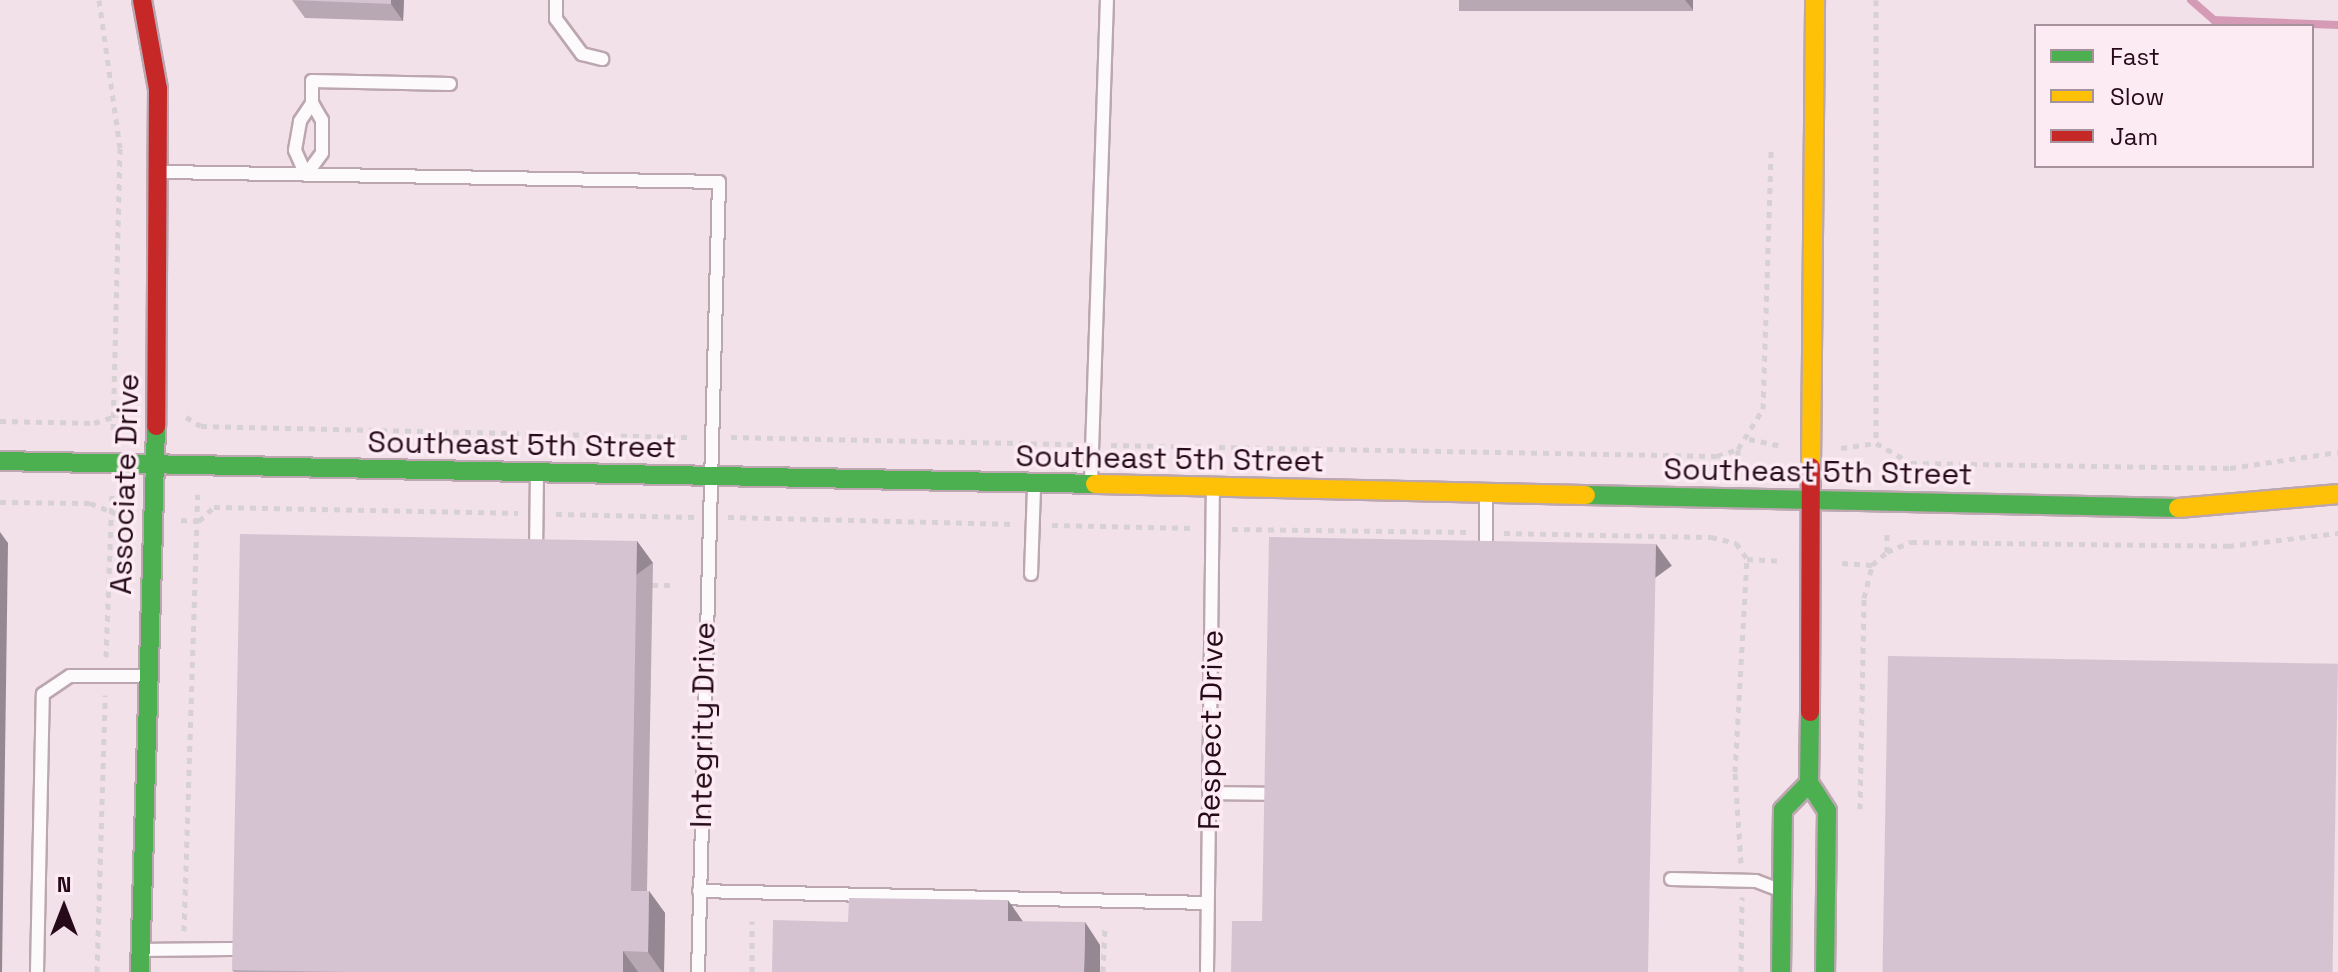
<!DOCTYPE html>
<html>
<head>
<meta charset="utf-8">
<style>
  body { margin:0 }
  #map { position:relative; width:2338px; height:972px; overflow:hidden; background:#f2e1e8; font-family:"Space Grotesk",sans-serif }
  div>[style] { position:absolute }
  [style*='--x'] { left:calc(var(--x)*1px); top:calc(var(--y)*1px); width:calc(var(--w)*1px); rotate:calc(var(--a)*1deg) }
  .stream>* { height:8px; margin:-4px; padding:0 4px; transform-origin:4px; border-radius:4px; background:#d59bb6 }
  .path>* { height:5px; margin-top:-2.5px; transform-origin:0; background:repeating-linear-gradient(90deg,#d7d1d4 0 6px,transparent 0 12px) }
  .roads { filter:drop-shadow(2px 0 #bca6b0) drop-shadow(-2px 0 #bca6b0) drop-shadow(0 2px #bca6b0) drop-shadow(0 -2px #bca6b0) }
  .lane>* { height:12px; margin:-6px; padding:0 6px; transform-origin:6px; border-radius:6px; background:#fdfafc }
  .fast>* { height:18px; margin:-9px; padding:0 9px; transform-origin:9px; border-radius:9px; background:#4caf50 }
  .slow>* { height:18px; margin:-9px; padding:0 9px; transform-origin:9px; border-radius:9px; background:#ffc107 }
  .jam>* { height:18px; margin:-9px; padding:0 9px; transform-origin:9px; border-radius:9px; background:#c62828 }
  .wall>* { inset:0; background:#b8a8b4; transform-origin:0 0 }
  .shaded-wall>* { inset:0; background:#968892; transform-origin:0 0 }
  .building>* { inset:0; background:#d6c3d1; transform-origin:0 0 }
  span { translate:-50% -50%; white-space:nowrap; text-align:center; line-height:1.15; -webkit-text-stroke:7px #fcebf3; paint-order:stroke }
  .street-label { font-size:30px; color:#260a19 }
  .legend { position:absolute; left:2034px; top:24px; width:280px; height:144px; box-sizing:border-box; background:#fcebf3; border:2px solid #a6919c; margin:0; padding:10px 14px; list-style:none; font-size:24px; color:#260a19 }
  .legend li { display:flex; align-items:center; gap:16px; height:40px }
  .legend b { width:40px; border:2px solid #a6919c }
  .north { position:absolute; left:24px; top:868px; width:80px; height:80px; -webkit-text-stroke:6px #fcebf3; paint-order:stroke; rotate:0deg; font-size:22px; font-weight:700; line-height:32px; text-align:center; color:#260a19 }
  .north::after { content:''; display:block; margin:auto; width:28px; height:36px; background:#260a19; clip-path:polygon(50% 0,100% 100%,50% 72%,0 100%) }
</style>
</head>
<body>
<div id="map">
  <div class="stream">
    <div style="--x:2191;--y:0;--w:30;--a:41"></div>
    <div style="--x:2214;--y:20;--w:124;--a:2.3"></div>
  </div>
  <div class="path">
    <div style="--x:99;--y:0;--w:149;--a:81.9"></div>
    <div style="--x:120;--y:148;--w:285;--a:91.4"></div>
    <div style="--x:1876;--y:0;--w:443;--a:90"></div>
    <div style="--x:1876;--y:443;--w:40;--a:29.7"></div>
    <div style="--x:1911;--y:463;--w:319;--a:0.9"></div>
    <div style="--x:2230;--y:468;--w:109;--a:-8.4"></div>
    <div style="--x:186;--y:417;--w:17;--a:31"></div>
    <div style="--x:201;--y:426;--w:492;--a:1.3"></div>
    <div style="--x:0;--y:421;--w:94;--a:1.2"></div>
    <div style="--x:94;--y:423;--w:33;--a:-18"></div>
    <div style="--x:731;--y:437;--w:342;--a:1.2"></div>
    <div style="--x:1749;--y:439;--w:35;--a:12"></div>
    <div style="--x:1111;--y:445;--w:606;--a:1.04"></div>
    <div style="--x:1717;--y:456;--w:22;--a:-18"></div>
    <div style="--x:1738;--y:449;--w:47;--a:-58"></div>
    <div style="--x:1763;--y:409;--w:260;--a:-88.2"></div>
    <div style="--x:1841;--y:448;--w:35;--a:-8"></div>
    <div style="--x:1738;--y:449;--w:19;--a:90"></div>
    <div style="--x:0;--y:502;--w:90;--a:0.6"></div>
    <div style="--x:90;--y:503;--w:37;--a:22"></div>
    <div style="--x:556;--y:514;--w:138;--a:1.2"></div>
    <div style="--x:728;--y:517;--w:286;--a:1.4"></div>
    <div style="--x:181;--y:520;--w:18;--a:3"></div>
    <div style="--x:199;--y:521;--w:21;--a:-43"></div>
    <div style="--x:214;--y:507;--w:304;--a:1.1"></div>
    <div style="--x:1052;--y:525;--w:142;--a:1.2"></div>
    <div style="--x:1232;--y:529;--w:238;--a:0.7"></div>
    <div style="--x:1504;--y:533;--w:207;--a:1.1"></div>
    <div style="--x:1711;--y:537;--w:26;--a:13"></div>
    <div style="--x:1736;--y:543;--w:19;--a:55"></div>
    <div style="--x:1747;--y:559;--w:33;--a:3"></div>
    <div style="--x:1887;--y:552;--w:19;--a:-90"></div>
    <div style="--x:1842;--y:563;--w:30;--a:4"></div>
    <div style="--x:652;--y:585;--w:18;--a:0"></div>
    <div style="--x:106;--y:657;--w:166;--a:-87.9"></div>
    <div style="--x:1860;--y:809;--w:211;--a:-88.9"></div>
    <div style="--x:1864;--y:598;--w:34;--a:-76"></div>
    <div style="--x:1872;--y:565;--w:20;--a:-41"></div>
    <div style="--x:1887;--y:552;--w:26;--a:-23"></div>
    <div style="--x:1911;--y:542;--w:317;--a:0.7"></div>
    <div style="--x:2228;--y:546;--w:111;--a:-6.7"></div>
    <div style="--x:1741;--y:863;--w:91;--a:-93.8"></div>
    <div style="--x:1735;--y:772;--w:213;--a:-86.8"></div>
    <div style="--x:184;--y:931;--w:437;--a:-88.2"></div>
    <div style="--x:97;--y:972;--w:277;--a:-88.3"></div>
    <div style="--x:752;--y:972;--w:51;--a:-90"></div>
    <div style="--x:1103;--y:972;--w:45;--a:-87.5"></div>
    <div style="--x:1741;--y:972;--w:75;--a:-89.2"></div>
  </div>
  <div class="roads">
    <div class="lane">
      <div style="--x:556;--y:0;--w:19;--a:90"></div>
      <div style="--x:556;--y:19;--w:44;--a:53.4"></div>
      <div style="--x:582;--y:54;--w:21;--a:14"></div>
      <div style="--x:312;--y:103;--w:22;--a:-90"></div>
      <div style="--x:312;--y:81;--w:138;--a:1.2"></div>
      <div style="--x:312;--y:103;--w:20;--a:60"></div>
      <div style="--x:322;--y:120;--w:33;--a:90"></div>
      <div style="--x:322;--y:153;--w:27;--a:126"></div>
      <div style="--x:306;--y:175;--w:27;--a:-114"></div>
      <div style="--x:295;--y:150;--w:29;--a:-80"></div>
      <div style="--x:300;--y:121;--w:22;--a:-56"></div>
      <div style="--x:165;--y:172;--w:554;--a:1.03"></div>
      <div style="--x:719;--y:182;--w:790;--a:91.52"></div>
      <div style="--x:1091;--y:481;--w:481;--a:-88.1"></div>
      <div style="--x:536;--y:554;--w:78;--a:-89.3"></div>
      <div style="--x:1486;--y:555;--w:57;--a:-90"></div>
      <div style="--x:1031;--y:574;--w:87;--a:-88"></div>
      <div style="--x:1210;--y:793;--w:69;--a:0.8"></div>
      <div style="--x:1671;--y:879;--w:85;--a:1.3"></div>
      <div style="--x:1756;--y:881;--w:25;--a:21"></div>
      <div style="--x:699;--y:891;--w:508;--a:1.35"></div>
      <div style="--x:144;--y:950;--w:102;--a:-0.6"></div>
      <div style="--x:37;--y:972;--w:278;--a:-88.8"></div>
      <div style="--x:43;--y:694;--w:32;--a:-34"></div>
      <div style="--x:70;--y:676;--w:75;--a:0"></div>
      <div style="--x:1207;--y:972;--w:481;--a:-89.3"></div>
    </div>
    <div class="fast">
      <div style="--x:0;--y:461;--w:1095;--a:1.2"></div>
      <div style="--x:1586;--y:495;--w:592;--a:1.26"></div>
      <div style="--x:1810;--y:712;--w:71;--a:90.8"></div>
      <div style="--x:1809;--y:783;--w:33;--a:57"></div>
      <div style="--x:1827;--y:811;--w:161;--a:90.7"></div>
      <div style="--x:140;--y:972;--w:546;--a:-88.32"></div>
      <div style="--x:1781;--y:972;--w:162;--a:-89.3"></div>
      <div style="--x:1783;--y:810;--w:37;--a:-46"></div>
    </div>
    <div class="slow">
      <div style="--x:1811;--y:467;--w:467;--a:-89.5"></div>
      <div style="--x:1095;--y:484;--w:491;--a:1.3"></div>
      <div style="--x:2178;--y:508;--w:161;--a:-5"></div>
    </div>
    <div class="jam">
      <div style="--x:142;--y:0;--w:90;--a:79.8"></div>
      <div style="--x:158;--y:89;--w:337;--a:90.3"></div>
      <div style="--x:1810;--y:712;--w:245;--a:-89.8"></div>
    </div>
  </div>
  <div class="wall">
    <div style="clip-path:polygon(292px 0,404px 0,403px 21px,305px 18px)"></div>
    <div style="left:1459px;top:0;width:234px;height:11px"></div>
    <div style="clip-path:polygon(637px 541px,653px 563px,647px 891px,649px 891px,665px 913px,664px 972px,234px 972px,232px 970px)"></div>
  </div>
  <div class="shaded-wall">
    <div style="clip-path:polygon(391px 0,404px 0,403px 21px,391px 4px)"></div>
    <div style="clip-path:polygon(1685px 0,1693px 0,1693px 10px)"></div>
    <div style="clip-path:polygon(0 532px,8px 543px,2px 972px,0 972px)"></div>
    <div style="left:637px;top:541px;width:27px;height:350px;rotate:54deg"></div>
    <div style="left:1656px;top:544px;width:27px;height:428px;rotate:54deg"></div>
    <div style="clip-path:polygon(649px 891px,665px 913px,664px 972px,662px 972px,648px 952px)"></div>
    <div style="clip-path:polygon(1008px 900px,1024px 923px,1008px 921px)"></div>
    <div style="clip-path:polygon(1085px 922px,1100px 945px,1100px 972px,1084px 972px)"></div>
    <div style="clip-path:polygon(623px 951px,638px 972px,623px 972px)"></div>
  </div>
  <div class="building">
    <div style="clip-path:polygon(292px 0,391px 0,391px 4px)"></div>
    <div style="clip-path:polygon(240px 534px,637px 541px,631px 891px,649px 891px,648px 952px,623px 951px,623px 972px,348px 972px,232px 970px)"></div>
    <div style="clip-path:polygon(1269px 537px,1656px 544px,1648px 972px,1231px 972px,1232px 921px,1262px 921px)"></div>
    <div style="left:1888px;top:656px;width:450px;height:316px;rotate:1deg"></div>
    <div style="clip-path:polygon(849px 898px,1008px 900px,1008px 921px,1085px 922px,1084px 972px,772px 972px,773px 920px,848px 922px)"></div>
  </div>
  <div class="street-label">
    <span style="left:522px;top:445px;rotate:1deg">Southeast 5th Street</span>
    <span style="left:1170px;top:459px;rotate:1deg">Southeast 5th Street</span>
    <span style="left:1818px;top:472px;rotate:1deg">Southeast 5th Street</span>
    <span style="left:125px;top:484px;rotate:-88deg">Associate Drive</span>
    <span style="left:703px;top:725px;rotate:-89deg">Integrity Drive</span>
    <span style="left:1211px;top:730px;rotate:-89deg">Respect Drive</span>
  </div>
  <ul class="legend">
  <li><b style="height:10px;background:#4caf50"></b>Fast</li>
  <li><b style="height:10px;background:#ffc107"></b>Slow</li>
  <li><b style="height:10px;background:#c62828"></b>Jam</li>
  </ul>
  <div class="north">N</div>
</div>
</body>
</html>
